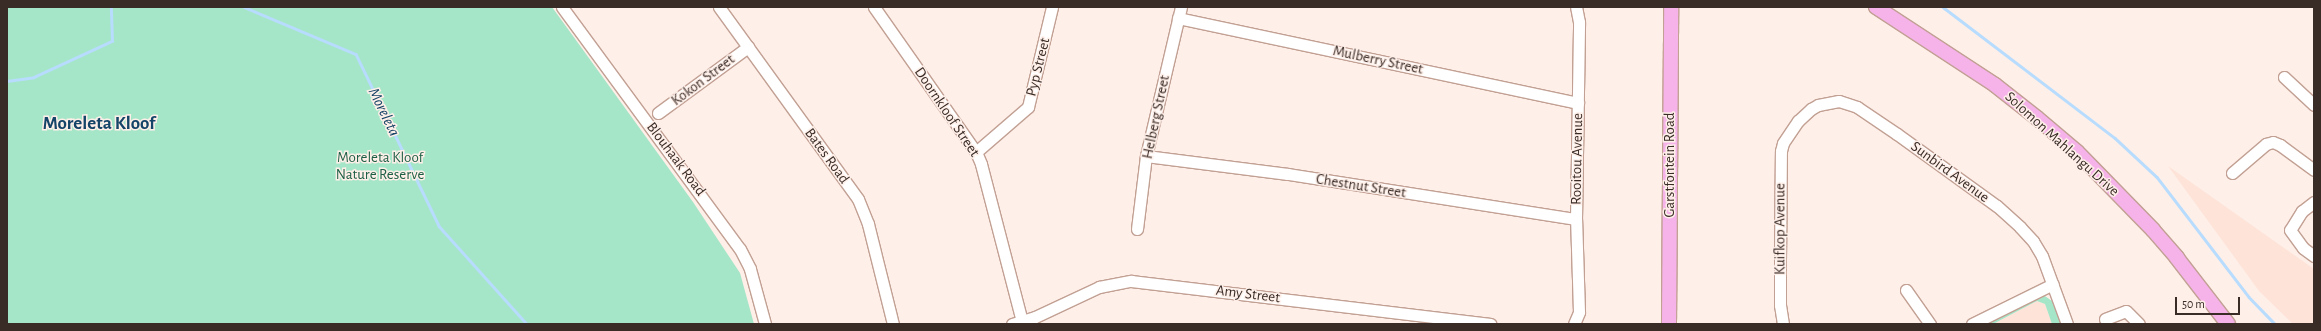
<!DOCTYPE html>
<html>
<head>
<meta charset="utf-8">
<style>
  body { margin:0 }
  #map { position:relative; width:2321px; height:331px; overflow:hidden; background:#feefe9; font-family:"Alegreya Sans",sans-serif }
  div>[style] { position:absolute }
  [style*='--x'] { left:calc(var(--x)*1px); top:calc(var(--y)*1px); width:calc(var(--w)*1px); rotate:calc(var(--a)*1deg) }
  .built>* { inset:0; background:#fee3d8 }
  .green>* { inset:0; background:#a5e6c8 }
  .stream>* { height:2.5px; margin:-1.25px; padding:0 1.25px; transform-origin:1.25px; border-radius:1.25px; background:#b7dcfd }
  .roads { filter:drop-shadow(1px 0 #c2a093) drop-shadow(-1px 0 #c2a093) drop-shadow(0 1px #c2a093) drop-shadow(0 -1px #c2a093) }
  .minor>* { height:11px; margin:-5.5px; padding:0 5.5px; transform-origin:5.5px; border-radius:5.5px; background:#fff }
  .major>* { height:14px; margin:-7px; padding:0 7px; transform-origin:7px; border-radius:7px; background:#f5b3ea }
  span { translate:-50% -50%; white-space:nowrap; text-align:center; line-height:1.15; -webkit-text-stroke:3px #feefe9; paint-order:stroke }
  .street-label { font-size:15px; color:#392b26 }
  .park-label { font-size:15px; color:#1e6047 }
  .water-label { font-size:16px; color:#144366; font-style:italic }
  .district-label { font-size:19px; color:#144468; font-weight:700 }
  .frame { position:absolute; inset:0; border:8px solid #392b26; pointer-events:none }
  .scale { position:absolute; left:2175px; top:297px; width:65px; height:18px; box-sizing:border-box; border:2px solid #392b26; border-top:0; padding-left:5px; font-size:12px; line-height:14px; white-space:nowrap; color:#392b26; -webkit-text-stroke:3px #feefe9; paint-order:stroke }
</style>
</head>
<body>
<div id="map">
  <div class="built">
    <div style="clip-path:polygon(2168px 166px,2314px 269px,2314px 324px,2293px 324px,2259px 291px)"></div>
    <div style="clip-path:polygon(2037px 301px,2045px 304px,2052px 324px,1993px 324px)"></div>
  </div>
  <div class="green">
    <div style="clip-path:polygon(7px 7px,552px 7px,693px 202px,740px 273px,754px 324px,7px 324px)"></div>
    <div style="clip-path:polygon(2042px 294px,2052px 301px,2061px 324px,2052px 324px,2045px 304px,2037px 301px,1993px 324px,1981px 324px)"></div>
  </div>
  <div class="stream">
    <div style="--x:244;--y:7;--w:121;--a:22.8"></div>
    <div style="--x:356;--y:54;--w:191;--a:64.2"></div>
    <div style="--x:439;--y:226;--w:132;--a:48.1"></div>
    <div style="--x:1943;--y:7;--w:216;--a:37.3"></div>
    <div style="--x:2115;--y:138;--w:57;--a:42.9"></div>
    <div style="--x:2157;--y:177;--w:151;--a:52.5"></div>
    <div style="--x:2249;--y:297;--w:37;--a:46"></div>
    <div style="--x:7;--y:81;--w:27;--a:-8"></div>
    <div style="--x:34;--y:77;--w:86;--a:-24.8"></div>
    <div style="--x:112;--y:41;--w:34;--a:-92"></div>
  </div>
  <div class="roads">
    <div class="minor">
      <div style="--x:562;--y:7;--w:300;--a:53.7"></div>
      <div style="--x:740;--y:249;--w:22;--a:63"></div>
      <div style="--x:750;--y:269;--w:57;--a:74.7"></div>
      <div style="--x:719;--y:7;--w:237;--a:54.1"></div>
      <div style="--x:858;--y:199;--w:27;--a:68"></div>
      <div style="--x:868;--y:224;--w:103;--a:76"></div>
      <div style="--x:874;--y:7;--w:177;--a:54.9"></div>
      <div style="--x:976;--y:152;--w:13;--a:67"></div>
      <div style="--x:981;--y:164;--w:162;--a:75.4"></div>
      <div style="--x:1178;--y:18;--w:409;--a:12"></div>
      <div style="--x:2284;--y:77;--w:41;--a:43"></div>
      <div style="--x:658;--y:113;--w:112;--a:-36.3"></div>
      <div style="--x:976;--y:152;--w:69;--a:-40.9"></div>
      <div style="--x:1028;--y:107;--w:103;--a:-76.5"></div>
      <div style="--x:1146;--y:156;--w:143;--a:7.2"></div>
      <div style="--x:1288;--y:174;--w:291;--a:8.9"></div>
      <div style="--x:2232;--y:173;--w:45;--a:-40.5"></div>
      <div style="--x:2266;--y:144;--w:7;--a:-16"></div>
      <div style="--x:2273;--y:142;--w:8;--a:23"></div>
      <div style="--x:2280;--y:145;--w:42;--a:36.3"></div>
      <div style="--x:2314;--y:202;--w:15;--a:143"></div>
      <div style="--x:2302;--y:211;--w:22;--a:122"></div>
      <div style="--x:2290;--y:230;--w:22;--a:54"></div>
      <div style="--x:2303;--y:248;--w:14;--a:36"></div>
      <div style="--x:1137;--y:229;--w:74;--a:-83"></div>
      <div style="--x:1146;--y:156;--w:153;--a:-76.8"></div>
      <div style="--x:1906;--y:290;--w:42;--a:54.8"></div>
      <div style="--x:2105;--y:319;--w:22;--a:-21"></div>
      <div style="--x:2126;--y:311;--w:18;--a:45"></div>
      <div style="--x:1012;--y:324;--w:24;--a:-17"></div>
      <div style="--x:1035;--y:317;--w:71;--a:-25.1"></div>
      <div style="--x:1099;--y:287;--w:33;--a:-11"></div>
      <div style="--x:1131;--y:281;--w:362;--a:6.8"></div>
      <div style="--x:1574;--y:324;--w:13;--a:-67"></div>
      <div style="--x:1579;--y:312;--w:93;--a:-91.8"></div>
      <div style="--x:1576;--y:219;--w:197;--a:-89.1"></div>
      <div style="--x:1579;--y:22;--w:15;--a:-101"></div>
      <div style="--x:1783;--y:324;--w:19;--a:-99"></div>
      <div style="--x:1780;--y:305;--w:45;--a:-90"></div>
      <div style="--x:1780;--y:260;--w:109;--a:-89.5"></div>
      <div style="--x:1781;--y:151;--w:8;--a:-76"></div>
      <div style="--x:1783;--y:143;--w:27;--a:-56"></div>
      <div style="--x:1798;--y:121;--w:18;--a:-43"></div>
      <div style="--x:1811;--y:109;--w:8;--a:-30"></div>
      <div style="--x:1818;--y:105;--w:21;--a:-11"></div>
      <div style="--x:1839;--y:101;--w:19;--a:18"></div>
      <div style="--x:1857;--y:107;--w:48;--a:34"></div>
      <div style="--x:1897;--y:134;--w:123;--a:35.8"></div>
      <div style="--x:1997;--y:206;--w:31;--a:42"></div>
      <div style="--x:2020;--y:227;--w:19;--a:47"></div>
      <div style="--x:2033;--y:241;--w:17;--a:59"></div>
      <div style="--x:2042;--y:256;--w:72;--a:69.8"></div>
      <div style="--x:1972;--y:324;--w:90;--a:-26.3"></div>
    </div>
    <div class="major">
      <div style="--x:1876;--y:7;--w:142;--a:33.2"></div>
      <div style="--x:1995;--y:85;--w:53;--a:38.2"></div>
      <div style="--x:2037;--y:118;--w:52;--a:40.4"></div>
      <div style="--x:2077;--y:152;--w:109;--a:45.7"></div>
      <div style="--x:2153;--y:230;--w:37;--a:49"></div>
      <div style="--x:2177;--y:258;--w:83;--a:52.3"></div>
      <div style="--x:1669;--y:324;--w:317;--a:-89.6"></div>
    </div>
  </div>
  <div class="street-label">
    <span style="left:1378px;top:60px;rotate:12deg">Mulberry Street</span>
    <span style="left:1038px;top:67px;rotate:-76deg">Pyp Street</span>
    <span style="left:703px;top:80px;rotate:-37deg">Kokon Street</span>
    <span style="left:947px;top:112px;rotate:56deg">Doornkloof Street</span>
    <span style="left:1156px;top:117px;rotate:-78deg">Helberg Street</span>
    <span style="left:2062px;top:144px;rotate:42deg">Solomon Mahlangu Drive</span>
    <span style="left:827px;top:156px;rotate:54deg">Bates Road</span>
    <span style="left:676px;top:159px;rotate:53deg">Blouhaak Road</span>
    <span style="left:1577px;top:159px;rotate:-89deg">Rooitou Avenue</span>
    <span style="left:1670px;top:165px;rotate:-90deg">Garstfontein Road</span>
    <span style="left:1950px;top:172px;rotate:36deg">Sunbird Avenue</span>
    <span style="left:1361px;top:186px;rotate:9deg">Chestnut Street</span>
    <span style="left:1780px;top:229px;rotate:-90deg">Kuifkop Avenue</span>
    <span style="left:1248px;top:294px;rotate:7deg">Amy Street</span>
  </div>
  <div class="park-label">
    <span style="left:380px;top:166px">Moreleta Kloof<br>Nature Reserve</span>
  </div>
  <div class="water-label">
    <span style="left:384px;top:112px;rotate:64deg">Moreleta</span>
  </div>
  <div class="district-label">
    <span style="left:99px;top:124px">Moreleta Kloof</span>
  </div>
  <div class="frame"></div>
  <div class="scale">50 m</div>
</div>
</body>
</html>
